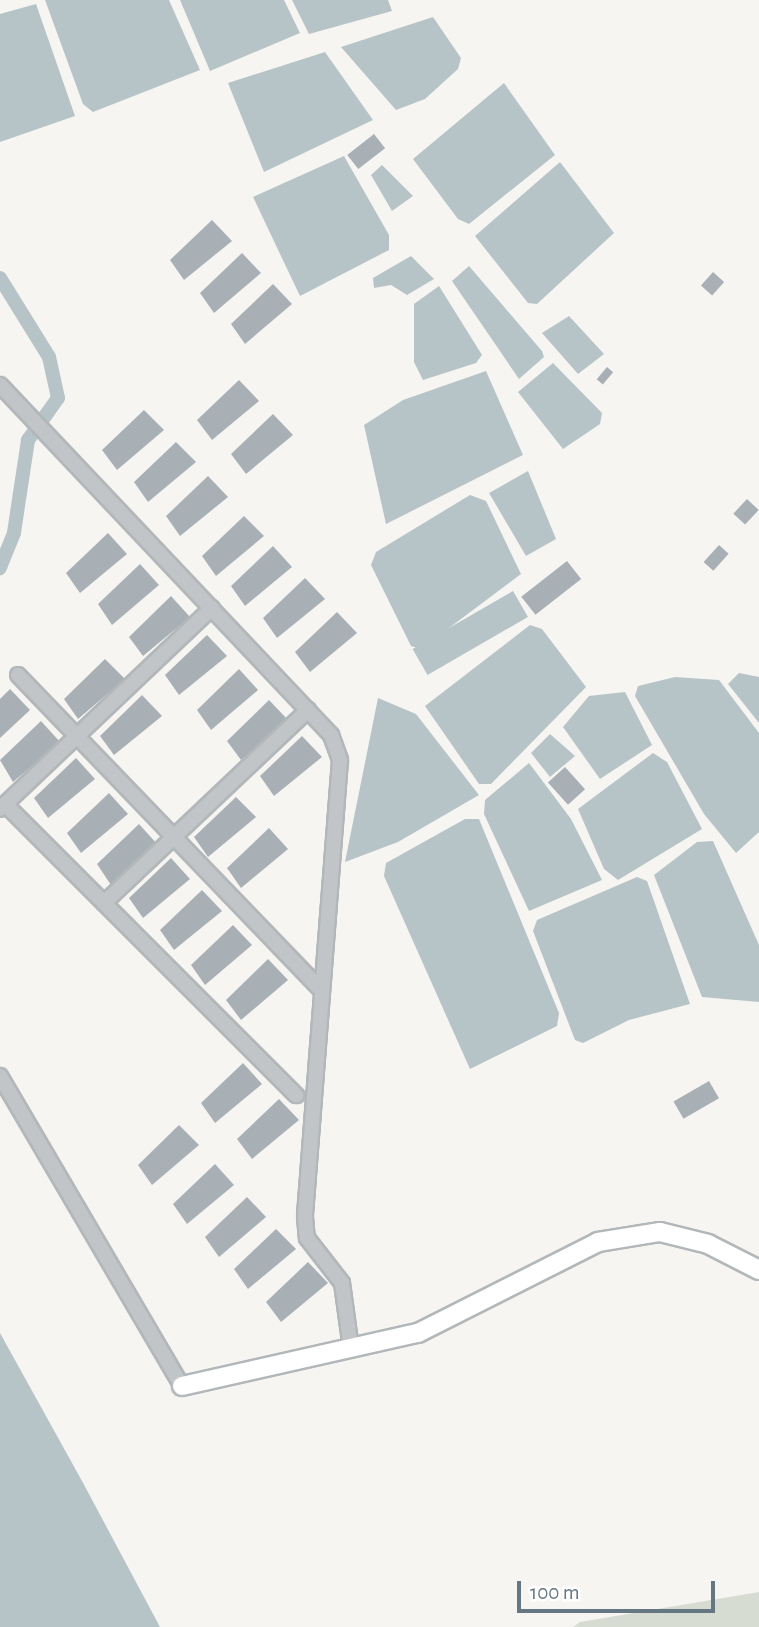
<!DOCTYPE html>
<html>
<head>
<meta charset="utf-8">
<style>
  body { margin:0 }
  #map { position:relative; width:759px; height:1627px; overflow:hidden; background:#f6f5f2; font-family:"Alegreya Sans",sans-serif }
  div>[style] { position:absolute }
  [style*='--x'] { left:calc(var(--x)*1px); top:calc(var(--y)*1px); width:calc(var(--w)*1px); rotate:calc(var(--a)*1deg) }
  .green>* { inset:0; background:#d7dcd3 }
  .water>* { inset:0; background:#b7c4c7; transform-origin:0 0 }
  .canal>* { height:14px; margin:-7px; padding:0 7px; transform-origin:7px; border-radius:7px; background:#b7c4c7 }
  .building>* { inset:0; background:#a8b0b5; transform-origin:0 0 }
  .roads { filter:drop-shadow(2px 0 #b2b7ba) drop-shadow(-2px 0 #b2b7ba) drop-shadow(0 2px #b2b7ba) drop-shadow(0 -2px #b2b7ba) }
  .minor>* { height:14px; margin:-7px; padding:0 7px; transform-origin:7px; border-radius:7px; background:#c1c5c8 }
  .major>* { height:18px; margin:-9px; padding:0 9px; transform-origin:9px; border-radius:9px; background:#fff }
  span { translate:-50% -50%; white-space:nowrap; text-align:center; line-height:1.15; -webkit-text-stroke:7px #fff; paint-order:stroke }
  .scale { position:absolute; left:517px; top:1581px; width:198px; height:32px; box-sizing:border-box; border:4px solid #657782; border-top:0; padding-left:9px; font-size:21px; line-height:24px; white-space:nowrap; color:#657782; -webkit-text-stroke:5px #fff; paint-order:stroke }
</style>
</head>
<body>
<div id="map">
  <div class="green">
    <div style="clip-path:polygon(759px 1592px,759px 1627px,573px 1627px,580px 1622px)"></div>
  </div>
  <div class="water">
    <div style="clip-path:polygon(45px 0,169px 0,200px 70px,93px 112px,83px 104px)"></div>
    <div style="clip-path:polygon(180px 0,284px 0,300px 33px,210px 71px)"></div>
    <div style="clip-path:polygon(292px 0,388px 0,392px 11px,309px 34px)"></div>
    <div style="clip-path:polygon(36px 4px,75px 116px,0 142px,0 14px)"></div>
    <div style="clip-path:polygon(433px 17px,461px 58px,458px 69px,425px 99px,396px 110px,341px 47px)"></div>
    <div style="clip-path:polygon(325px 52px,373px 120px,264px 172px,228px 83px)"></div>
    <div style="clip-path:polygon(504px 83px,555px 155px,469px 224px,458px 219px,413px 159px)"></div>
    <div style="clip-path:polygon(344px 156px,389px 235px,389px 250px,300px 296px,253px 197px)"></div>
    <div style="clip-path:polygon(560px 162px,614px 233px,537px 304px,528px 303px,475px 236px)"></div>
    <div style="clip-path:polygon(382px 165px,413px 196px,392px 211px,371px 175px)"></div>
    <div style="clip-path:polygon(411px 256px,434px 279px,407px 295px,391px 285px,374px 288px,373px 278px)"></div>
    <div style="clip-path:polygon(469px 266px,542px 351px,544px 357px,519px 379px,452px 281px)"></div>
    <div style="clip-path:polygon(439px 286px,482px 355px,476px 363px,423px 380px,414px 362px,414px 304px)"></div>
    <div style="clip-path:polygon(569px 316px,604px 354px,578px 374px,542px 333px)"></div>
    <div style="clip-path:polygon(553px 363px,602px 413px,600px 424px,563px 449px,518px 392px)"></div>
    <div style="clip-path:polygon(486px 371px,523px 455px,386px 524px,364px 425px,403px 400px)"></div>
    <div style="clip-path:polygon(528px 471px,556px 539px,526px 556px,489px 493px)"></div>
    <div style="clip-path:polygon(470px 495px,486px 501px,521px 574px,421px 649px,411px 646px,371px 565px,376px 552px)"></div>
    <div style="left:513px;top:591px;width:30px;height:116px;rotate:60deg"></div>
    <div style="clip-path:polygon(530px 625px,542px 629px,586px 687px,491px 784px,479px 784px,425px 706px)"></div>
    <div style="clip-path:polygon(739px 673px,759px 677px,759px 723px,728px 684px)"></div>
    <div style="clip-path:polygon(675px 677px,719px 680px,759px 733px,759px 832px,736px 853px,704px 814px,635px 696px,638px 686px)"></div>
    <div style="clip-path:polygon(625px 692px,652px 745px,600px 779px,563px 727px,589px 696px)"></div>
    <div style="clip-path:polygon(378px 698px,416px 714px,479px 795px,398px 842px,345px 862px)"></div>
    <div style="clip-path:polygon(550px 734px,575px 756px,550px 777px,531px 753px)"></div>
    <div style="clip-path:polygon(653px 753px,667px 762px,702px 829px,618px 880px,604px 869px,578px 809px)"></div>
    <div style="clip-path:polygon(529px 763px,571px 819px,602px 880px,529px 911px,484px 814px,485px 800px)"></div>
    <div style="clip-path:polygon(465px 819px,479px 819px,559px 1013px,557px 1026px,470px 1069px,384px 876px,386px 863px)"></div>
    <div style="clip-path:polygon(713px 841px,759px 945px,759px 1002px,702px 997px,654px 875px,697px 842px)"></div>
    <div style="clip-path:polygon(637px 877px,647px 881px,690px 1004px,629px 1020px,583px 1043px,575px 1040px,533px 931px,537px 920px)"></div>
    <div style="clip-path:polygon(0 1333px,82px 1481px,160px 1627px,0 1627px)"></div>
  </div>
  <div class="canal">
    <div style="--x:0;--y:278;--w:93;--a:58.2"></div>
    <div style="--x:49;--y:357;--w:42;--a:77.6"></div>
    <div style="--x:58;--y:398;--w:52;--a:125.5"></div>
    <div style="--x:28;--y:440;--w:94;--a:98.6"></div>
    <div style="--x:14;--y:533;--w:38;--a:112"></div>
  </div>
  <div class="building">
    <div style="left:374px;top:134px;width:18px;height:34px;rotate:52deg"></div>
    <div style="clip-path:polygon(212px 220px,232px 241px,184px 280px,170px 260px)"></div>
    <div style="clip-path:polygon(242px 253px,261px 273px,214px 313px,200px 293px)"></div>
    <div style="left:713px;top:272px;width:15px;height:18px;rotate:42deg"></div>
    <div style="clip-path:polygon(273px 284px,292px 304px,245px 344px,231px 324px)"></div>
    <div style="left:607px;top:367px;width:8px;height:16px;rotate:40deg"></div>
    <div style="clip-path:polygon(239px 380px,259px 401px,212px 440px,197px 420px)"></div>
    <div style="clip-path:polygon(144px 410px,164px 430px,117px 470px,102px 450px)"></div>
    <div style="clip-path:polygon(273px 414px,293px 435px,246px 474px,231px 454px)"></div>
    <div style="clip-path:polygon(176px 442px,196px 462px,148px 502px,134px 482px)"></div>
    <div style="clip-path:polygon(208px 476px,228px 497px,180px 536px,166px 516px)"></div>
    <div style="left:747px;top:499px;width:16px;height:20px;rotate:43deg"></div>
    <div style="clip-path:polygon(244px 516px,264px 536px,216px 576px,202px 556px)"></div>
    <div style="clip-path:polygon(108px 533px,127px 554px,80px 593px,66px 573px)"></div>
    <div style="left:719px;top:545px;width:13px;height:23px;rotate:42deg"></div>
    <div style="clip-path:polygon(273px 546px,292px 567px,245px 606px,231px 586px)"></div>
    <div style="left:567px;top:561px;width:23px;height:58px;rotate:52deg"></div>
    <div style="clip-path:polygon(140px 564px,159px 585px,112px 625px,98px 604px)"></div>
    <div style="clip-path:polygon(305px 578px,325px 599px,277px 638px,263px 618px)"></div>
    <div style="clip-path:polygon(171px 596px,190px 617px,143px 656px,129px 637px)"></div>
    <div style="clip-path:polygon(337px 612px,357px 633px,310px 672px,295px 652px)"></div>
    <div style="clip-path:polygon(207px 635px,227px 656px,179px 695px,165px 675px)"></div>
    <div style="clip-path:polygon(105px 659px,125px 679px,78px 719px,64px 699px)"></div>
    <div style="clip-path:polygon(239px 669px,258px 690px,211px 730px,197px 710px)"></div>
    <div style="clip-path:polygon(10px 689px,30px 710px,0 738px,0 699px)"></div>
    <div style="clip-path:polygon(142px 695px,162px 716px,114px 755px,100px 736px)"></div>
    <div style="clip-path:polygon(269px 700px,289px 721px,241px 760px,227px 741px)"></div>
    <div style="clip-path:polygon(41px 721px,60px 742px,13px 782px,0 760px)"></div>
    <div style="clip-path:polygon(302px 736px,322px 757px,274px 796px,260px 776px)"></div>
    <div style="clip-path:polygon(76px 758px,95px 779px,48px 818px,34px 798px)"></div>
    <div style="left:565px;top:767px;width:30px;height:23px;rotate:48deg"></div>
    <div style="clip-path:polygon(109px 793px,128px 814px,81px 853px,67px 833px)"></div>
    <div style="clip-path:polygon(236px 797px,256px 817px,208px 857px,194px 837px)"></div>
    <div style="clip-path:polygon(139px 824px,158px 845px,111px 885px,97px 864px)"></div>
    <div style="clip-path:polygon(269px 828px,288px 849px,241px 888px,227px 868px)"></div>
    <div style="clip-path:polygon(171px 858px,190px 879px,143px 918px,129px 898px)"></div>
    <div style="clip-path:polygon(202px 890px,222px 911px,174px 950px,160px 930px)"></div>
    <div style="clip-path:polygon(233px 925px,252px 945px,205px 985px,191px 965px)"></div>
    <div style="clip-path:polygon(268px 959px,288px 980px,241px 1020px,226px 1000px)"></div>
    <div style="clip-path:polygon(243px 1063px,262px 1084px,215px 1123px,201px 1103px)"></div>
    <div style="left:709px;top:1081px;width:20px;height:41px;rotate:60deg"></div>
    <div style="clip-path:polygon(279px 1099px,299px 1120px,252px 1159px,237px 1139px)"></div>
    <div style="clip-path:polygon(179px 1125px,199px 1145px,152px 1185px,138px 1165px)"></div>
    <div style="clip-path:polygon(215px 1164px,234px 1185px,187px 1224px,173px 1204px)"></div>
    <div style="clip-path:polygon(247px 1197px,266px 1217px,219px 1257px,205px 1237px)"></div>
    <div style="clip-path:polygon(276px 1229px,296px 1249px,248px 1289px,234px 1269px)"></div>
    <div style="clip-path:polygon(308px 1262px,328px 1283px,281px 1322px,266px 1302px)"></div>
  </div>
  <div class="roads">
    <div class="minor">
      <div style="--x:0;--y:385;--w:482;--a:46.6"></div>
      <div style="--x:331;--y:735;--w:27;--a:70"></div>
      <div style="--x:340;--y:760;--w:458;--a:94.4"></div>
      <div style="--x:305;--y:1217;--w:21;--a:85"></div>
      <div style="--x:307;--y:1238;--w:57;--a:52.1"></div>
      <div style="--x:342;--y:1283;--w:67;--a:82.2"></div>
      <div style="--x:18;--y:675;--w:438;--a:46.1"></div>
      <div style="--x:5;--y:804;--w:412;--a:45"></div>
      <div style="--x:0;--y:809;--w:292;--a:-43.5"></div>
      <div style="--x:104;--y:903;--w:281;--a:-43.4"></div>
      <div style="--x:0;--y:1076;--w:359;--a:59.6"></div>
    </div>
    <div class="major">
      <div style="--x:182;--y:1386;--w:242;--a:-12.7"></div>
      <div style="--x:418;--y:1333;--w:202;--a:-26.8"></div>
      <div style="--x:598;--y:1242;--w:63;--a:-9.2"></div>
      <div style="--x:660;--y:1232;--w:49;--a:14"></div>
      <div style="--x:708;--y:1244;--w:57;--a:27"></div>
    </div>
  </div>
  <div class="scale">100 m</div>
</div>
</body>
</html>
